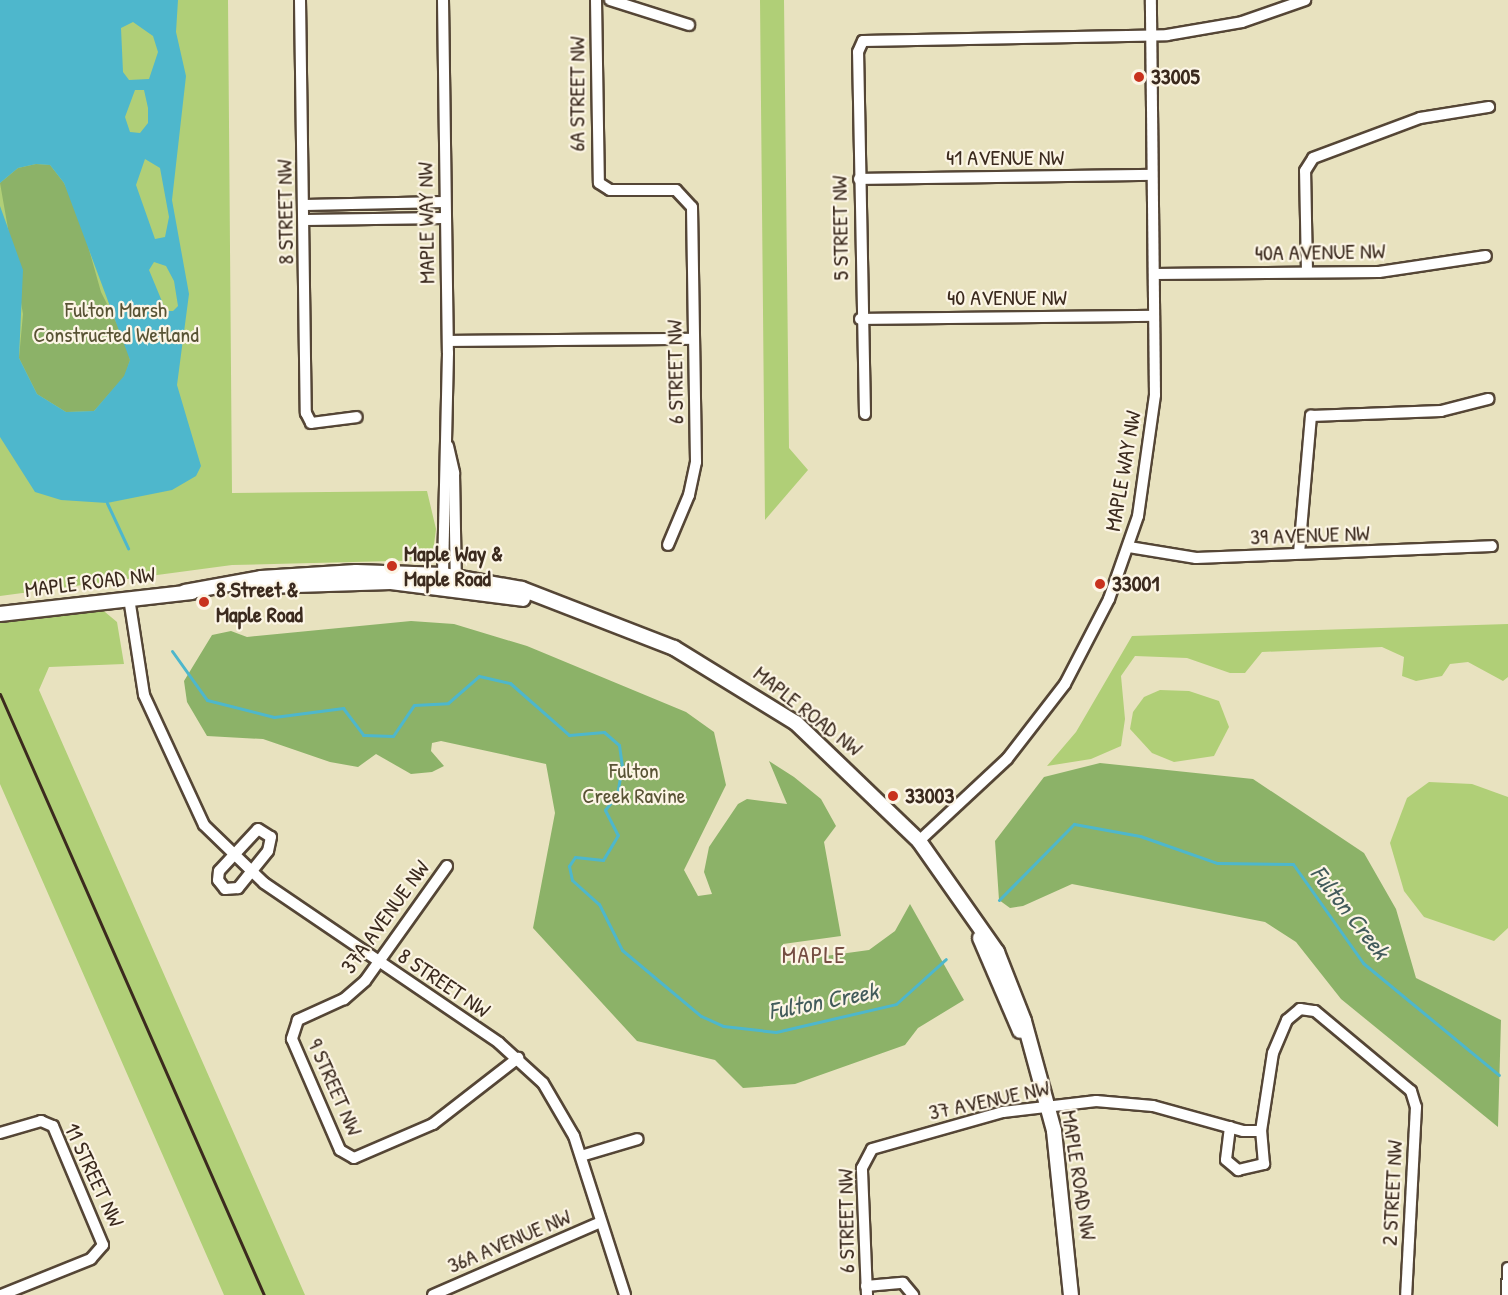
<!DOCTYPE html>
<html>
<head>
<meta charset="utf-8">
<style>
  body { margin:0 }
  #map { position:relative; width:1508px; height:1295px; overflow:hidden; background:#e8e2bf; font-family:"Patrick Hand",sans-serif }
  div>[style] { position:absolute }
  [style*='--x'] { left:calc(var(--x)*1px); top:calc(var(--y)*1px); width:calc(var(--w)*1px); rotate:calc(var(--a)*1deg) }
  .green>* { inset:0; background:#b0cf77 }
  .forest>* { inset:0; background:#8cb268 }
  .water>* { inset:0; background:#4eb7cc }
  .stream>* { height:3px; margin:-1.5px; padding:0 1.5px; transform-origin:1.5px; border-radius:1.5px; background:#4eb7cc }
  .roads { filter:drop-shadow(2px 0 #554636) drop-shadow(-2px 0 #554636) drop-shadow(0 2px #554636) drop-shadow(0 -2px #554636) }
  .minor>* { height:10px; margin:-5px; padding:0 5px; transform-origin:5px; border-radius:5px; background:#fff }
  .tertiary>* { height:14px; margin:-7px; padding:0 7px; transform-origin:7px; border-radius:7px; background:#fff }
  .rail>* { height:3px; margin:-1.5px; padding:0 1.5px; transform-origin:1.5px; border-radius:1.5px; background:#3b2a1e }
  .dots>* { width:16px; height:16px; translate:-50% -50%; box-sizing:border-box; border:3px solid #fcf5e5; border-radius:50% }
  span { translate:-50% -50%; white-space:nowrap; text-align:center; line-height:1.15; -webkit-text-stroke:4.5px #fcf5e5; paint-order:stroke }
  .poi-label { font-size:22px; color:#3b2a1e; font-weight:700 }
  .left { translate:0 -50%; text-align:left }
  .street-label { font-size:22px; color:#3b2a1e }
  .park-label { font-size:22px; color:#585334 }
  .water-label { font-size:24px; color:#425b5b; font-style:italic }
  .neighbourhood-label { font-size:24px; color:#754d42; letter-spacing:1.5px }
</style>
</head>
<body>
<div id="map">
  <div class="green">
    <div style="clip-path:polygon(0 0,228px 0,232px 493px,427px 491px,436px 529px,432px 560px,232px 565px,0 596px)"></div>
    <div style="clip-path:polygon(760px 0,784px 0,789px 448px,808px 470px,765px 520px)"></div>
    <div style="clip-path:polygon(99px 607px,117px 622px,124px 664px,49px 667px,39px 690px,305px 1295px,224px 1295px,0 784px,0 621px)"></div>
    <div style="clip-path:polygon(1508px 624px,1508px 677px,1503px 681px,1468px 662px,1450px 664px,1442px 676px,1416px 681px,1402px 676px,1404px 657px,1382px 647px,1262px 652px,1245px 673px,1230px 673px,1187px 658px,1135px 656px,1121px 676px,1125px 719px,1121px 746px,1091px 759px,1047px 766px,1076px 732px,1132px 636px)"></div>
    <div style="clip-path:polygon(1160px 690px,1189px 691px,1219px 701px,1229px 727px,1214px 756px,1174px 762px,1152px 753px,1130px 729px,1133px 712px,1144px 697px)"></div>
    <div style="clip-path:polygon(1429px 782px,1472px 784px,1508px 797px,1508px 928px,1494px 941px,1424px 917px,1404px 891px,1390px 843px,1407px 798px)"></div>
  </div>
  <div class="forest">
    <div style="clip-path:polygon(36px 164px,50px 165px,64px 183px,79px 214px,101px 292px,125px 340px,130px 360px,125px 376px,94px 411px,66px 412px,37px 394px,19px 358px,23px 314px,0 183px,18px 168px)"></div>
    <div style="clip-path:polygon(411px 621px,454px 624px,527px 646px,686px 712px,714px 732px,726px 785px,684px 870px,698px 896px,712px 894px,704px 872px,709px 847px,738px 804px,747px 799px,787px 804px,769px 761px,794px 777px,821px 799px,836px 826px,824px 842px,841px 936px,783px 944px,782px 962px,869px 950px,895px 931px,910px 904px,964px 1000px,918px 1028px,905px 1045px,795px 1084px,743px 1088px,715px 1060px,637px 1041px,533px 928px,555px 813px,546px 764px,441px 741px,432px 743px,431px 751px,444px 766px,432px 772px,411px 774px,376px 754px,358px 767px,330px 762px,263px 739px,207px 736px,187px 702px,184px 681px,212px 635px,231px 631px,247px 637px)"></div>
    <div style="clip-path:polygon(1100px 763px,1253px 779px,1364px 853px,1396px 909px,1416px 978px,1501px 1020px,1498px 1127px,1341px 999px,1296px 942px,1265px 922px,1072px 884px,1023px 906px,1010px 908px,999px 900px,995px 841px,1044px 777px)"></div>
  </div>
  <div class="water">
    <div style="clip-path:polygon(evenodd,0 0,178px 0,176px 32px,186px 76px,172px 200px,189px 294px,177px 385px,201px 466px,196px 476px,172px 490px,107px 503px,61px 500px,35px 492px,0 437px,0 206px,23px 270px,19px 358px,37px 394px,66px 412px,94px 411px,124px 376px,130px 360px,64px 183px,50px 165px,36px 164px,18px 168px,0 183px,0 0,133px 22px,153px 36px,158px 52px,149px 79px,129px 80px,123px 72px,121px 28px,133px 22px,0 0,135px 90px,144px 90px,148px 108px,148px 123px,140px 133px,130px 132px,125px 117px,135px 90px,0 0,145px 159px,160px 168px,169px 217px,165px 237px,155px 239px,136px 185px,145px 159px,0 0,154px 262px,166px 266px,174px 281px,178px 306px,173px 311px,166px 311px,149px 270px,154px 262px)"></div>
  </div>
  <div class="stream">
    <div style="--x:107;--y:503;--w:50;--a:65"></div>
    <div style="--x:172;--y:651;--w:60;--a:54.5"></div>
    <div style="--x:207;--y:700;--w:69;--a:14.2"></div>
    <div style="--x:274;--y:717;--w:70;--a:-7.4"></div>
    <div style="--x:343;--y:708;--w:34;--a:53"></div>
    <div style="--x:363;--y:735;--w:30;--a:2"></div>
    <div style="--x:393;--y:736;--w:37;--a:-56"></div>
    <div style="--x:414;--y:705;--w:34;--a:-3"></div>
    <div style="--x:448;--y:703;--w:41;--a:-41.1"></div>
    <div style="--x:479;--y:676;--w:32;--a:13"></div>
    <div style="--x:510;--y:683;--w:79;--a:41.4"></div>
    <div style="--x:569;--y:735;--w:35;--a:-5"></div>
    <div style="--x:604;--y:732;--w:20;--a:41"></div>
    <div style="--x:619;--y:745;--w:21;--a:82"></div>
    <div style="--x:622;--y:766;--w:29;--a:100"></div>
    <div style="--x:617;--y:795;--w:19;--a:129"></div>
    <div style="--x:605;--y:810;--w:28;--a:63"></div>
    <div style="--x:618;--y:835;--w:29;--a:121"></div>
    <div style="--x:603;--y:860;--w:28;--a:-174"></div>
    <div style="--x:575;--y:857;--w:11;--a:124"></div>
    <div style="--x:569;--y:866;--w:14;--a:78"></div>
    <div style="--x:572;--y:880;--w:36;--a:42"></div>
    <div style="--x:599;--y:904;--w:51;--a:63.4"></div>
    <div style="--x:622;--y:950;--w:103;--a:39.9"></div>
    <div style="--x:701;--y:1016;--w:24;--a:24"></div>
    <div style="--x:723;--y:1026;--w:53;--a:6.5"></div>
    <div style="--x:776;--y:1032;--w:123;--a:-13.1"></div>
    <div style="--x:896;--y:1004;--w:67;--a:-42"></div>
    <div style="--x:999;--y:900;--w:107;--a:-45.4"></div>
    <div style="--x:1074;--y:824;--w:67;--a:10.3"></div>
    <div style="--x:1140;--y:836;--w:82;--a:19.3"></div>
    <div style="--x:1217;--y:863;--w:76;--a:0.8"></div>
    <div style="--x:1293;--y:864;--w:121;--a:54.7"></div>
    <div style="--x:1363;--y:963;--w:176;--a:39.5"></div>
  </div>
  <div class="roads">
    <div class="minor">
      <div style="--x:300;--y:0;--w:413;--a:89.2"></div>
      <div style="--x:306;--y:413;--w:11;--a:63"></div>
      <div style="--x:311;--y:423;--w:46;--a:-7.4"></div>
      <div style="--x:443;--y:0;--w:353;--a:89.2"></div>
      <div style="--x:448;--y:353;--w:228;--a:91.3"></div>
      <div style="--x:596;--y:0;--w:183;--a:89.1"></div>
      <div style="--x:599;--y:183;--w:13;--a:32"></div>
      <div style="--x:610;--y:190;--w:66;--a:0"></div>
      <div style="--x:676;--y:190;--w:23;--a:47"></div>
      <div style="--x:692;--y:207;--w:255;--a:89.1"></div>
      <div style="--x:696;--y:462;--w:34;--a:102"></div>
      <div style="--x:689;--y:495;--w:54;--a:112.8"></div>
      <div style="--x:610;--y:0;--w:83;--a:17.6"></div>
      <div style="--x:859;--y:179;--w:293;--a:-0.8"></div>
      <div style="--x:305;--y:205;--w:139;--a:-1.2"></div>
      <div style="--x:305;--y:220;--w:139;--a:-0.8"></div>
      <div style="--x:1307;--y:272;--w:101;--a:-91.1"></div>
      <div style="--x:1305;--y:171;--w:15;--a:-58"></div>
      <div style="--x:1313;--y:158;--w:114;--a:-20.5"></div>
      <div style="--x:1420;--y:118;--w:70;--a:-9.1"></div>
      <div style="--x:1154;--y:274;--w:225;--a:-0.5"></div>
      <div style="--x:1379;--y:272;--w:108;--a:-8.5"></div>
      <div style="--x:860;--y:319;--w:294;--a:-0.6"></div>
      <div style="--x:448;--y:341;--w:246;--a:-0.5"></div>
      <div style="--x:865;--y:414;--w:362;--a:-91.1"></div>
      <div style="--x:858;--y:52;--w:12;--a:-66"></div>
      <div style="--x:863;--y:41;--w:304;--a:-1.1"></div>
      <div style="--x:1167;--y:35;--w:76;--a:-9.8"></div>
      <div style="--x:1242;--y:22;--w:67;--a:-19.2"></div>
      <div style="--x:448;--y:446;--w:28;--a:77"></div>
      <div style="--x:454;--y:473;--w:111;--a:89"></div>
      <div style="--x:1129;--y:547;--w:68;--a:9.3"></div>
      <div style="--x:1196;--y:558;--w:296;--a:-2.3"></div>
      <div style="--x:1299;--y:553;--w:138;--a:-85"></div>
      <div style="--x:1311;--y:416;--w:130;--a:-2.2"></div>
      <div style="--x:1441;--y:411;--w:49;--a:-14.3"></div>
      <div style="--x:129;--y:598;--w:98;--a:81.2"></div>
      <div style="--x:144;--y:695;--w:143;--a:65.2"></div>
      <div style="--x:204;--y:825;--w:83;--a:44"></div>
      <div style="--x:264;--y:883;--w:284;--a:34.2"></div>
      <div style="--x:499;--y:1043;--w:59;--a:42.3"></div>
      <div style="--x:543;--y:1083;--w:61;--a:59.7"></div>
      <div style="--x:574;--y:1136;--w:167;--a:72.2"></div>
      <div style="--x:258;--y:829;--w:15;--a:32"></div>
      <div style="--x:271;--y:837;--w:14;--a:102"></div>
      <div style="--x:268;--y:851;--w:48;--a:129"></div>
      <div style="--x:238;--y:888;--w:13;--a:176"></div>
      <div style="--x:225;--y:889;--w:11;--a:-128"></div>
      <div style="--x:218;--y:880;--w:9;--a:-84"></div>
      <div style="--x:219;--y:871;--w:57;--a:-47.1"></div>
      <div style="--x:919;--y:841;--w:120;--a:-43"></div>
      <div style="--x:1007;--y:759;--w:95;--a:-52.3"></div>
      <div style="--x:1065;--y:684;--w:96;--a:-62.6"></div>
      <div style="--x:1109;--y:599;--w:88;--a:-70.7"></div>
      <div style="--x:1138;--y:516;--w:122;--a:-82"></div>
      <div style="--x:1155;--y:395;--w:395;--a:-90.6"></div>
      <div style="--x:447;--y:866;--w:141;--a:125.5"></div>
      <div style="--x:365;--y:981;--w:28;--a:139"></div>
      <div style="--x:344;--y:999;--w:51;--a:155.5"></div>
      <div style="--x:298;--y:1020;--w:20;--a:108"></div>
      <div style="--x:292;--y:1039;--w:121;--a:66.6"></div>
      <div style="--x:340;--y:1150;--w:16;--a:30"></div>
      <div style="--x:354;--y:1158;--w:86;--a:-23.3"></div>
      <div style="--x:433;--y:1124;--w:108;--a:-37.8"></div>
      <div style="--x:1230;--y:1127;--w:33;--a:97"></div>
      <div style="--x:1226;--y:1160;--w:16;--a:40"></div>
      <div style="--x:1238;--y:1170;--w:27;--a:-13"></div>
      <div style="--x:1264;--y:1164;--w:33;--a:-95"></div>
      <div style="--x:1261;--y:1131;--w:79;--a:-81.3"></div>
      <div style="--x:1273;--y:1053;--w:36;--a:-67"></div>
      <div style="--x:1287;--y:1020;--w:17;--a:-40"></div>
      <div style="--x:1300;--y:1009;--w:15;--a:8"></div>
      <div style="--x:1315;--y:1011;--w:125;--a:39.8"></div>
      <div style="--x:1411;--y:1091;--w:17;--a:73"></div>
      <div style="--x:1416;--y:1107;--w:188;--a:93"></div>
      <div style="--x:0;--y:1133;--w:43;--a:-16.3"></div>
      <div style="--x:41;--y:1121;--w:13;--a:23"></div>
      <div style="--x:53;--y:1126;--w:129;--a:67.2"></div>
      <div style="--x:103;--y:1245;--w:18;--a:131"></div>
      <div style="--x:91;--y:1259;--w:97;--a:158.2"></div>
      <div style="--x:581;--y:1156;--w:59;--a:-16.6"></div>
      <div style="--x:866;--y:1286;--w:37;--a:-5"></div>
      <div style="--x:903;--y:1283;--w:16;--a:50"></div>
      <div style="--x:433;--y:1295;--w:183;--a:-23.5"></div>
      <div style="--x:867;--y:1295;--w:127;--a:-92.3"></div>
      <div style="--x:862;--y:1168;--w:21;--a:-62"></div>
      <div style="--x:872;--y:1149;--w:136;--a:-15.8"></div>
      <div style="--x:1003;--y:1112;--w:94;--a:-6.7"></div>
      <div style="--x:1096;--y:1101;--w:57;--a:5"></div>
      <div style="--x:1153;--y:1106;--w:93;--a:15.5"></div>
      <div style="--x:1243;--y:1131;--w:18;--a:0"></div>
      <div style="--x:1507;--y:1295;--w:27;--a:-88"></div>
    </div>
    <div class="tertiary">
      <div style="--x:265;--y:586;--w:126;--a:-1.8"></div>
      <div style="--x:391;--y:582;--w:133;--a:7.3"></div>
      <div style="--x:185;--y:592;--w:77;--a:-10.4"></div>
      <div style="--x:261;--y:578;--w:95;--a:-3.6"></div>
      <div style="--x:356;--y:572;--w:87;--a:2"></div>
      <div style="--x:443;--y:575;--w:80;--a:10"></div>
      <div style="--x:522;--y:589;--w:163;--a:21.2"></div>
      <div style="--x:674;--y:648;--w:143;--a:31.6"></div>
      <div style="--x:796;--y:723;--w:170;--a:43.8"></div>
      <div style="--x:919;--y:841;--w:136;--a:54.9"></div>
      <div style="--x:997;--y:952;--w:74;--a:68.6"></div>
      <div style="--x:1024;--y:1021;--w:114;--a:74.7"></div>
      <div style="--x:1054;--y:1131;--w:165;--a:84.1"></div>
      <div style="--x:0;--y:614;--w:193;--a:-6.5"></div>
      <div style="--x:980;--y:938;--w:101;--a:66.7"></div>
    </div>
  </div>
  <div class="rail">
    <div style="--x:0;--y:694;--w:656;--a:66.29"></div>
  </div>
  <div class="dots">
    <div style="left:1139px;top:77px;background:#c8321e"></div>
    <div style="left:392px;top:566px;background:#c8321e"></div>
    <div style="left:1100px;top:584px;background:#c8321e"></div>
    <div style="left:204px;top:602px;background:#c8321e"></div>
    <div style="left:893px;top:796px;background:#c8321e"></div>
  </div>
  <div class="poi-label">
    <span class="left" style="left:1151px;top:77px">33005</span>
    <span class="left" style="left:404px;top:566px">Maple Way &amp;<br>Maple Road</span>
    <span class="left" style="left:1112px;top:584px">33001</span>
    <span class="left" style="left:216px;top:602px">8 Street &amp;<br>Maple Road</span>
    <span class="left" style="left:905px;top:796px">33003</span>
  </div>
  <div class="street-label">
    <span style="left:577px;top:94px;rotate:-90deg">6A STREET NW</span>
    <span style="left:1005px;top:158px">41 AVENUE NW</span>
    <span style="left:285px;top:212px;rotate:-91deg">8 STREET NW</span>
    <span style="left:426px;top:223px;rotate:-91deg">MAPLE WAY NW</span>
    <span style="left:840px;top:228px;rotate:-91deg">5 STREET NW</span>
    <span style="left:1320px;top:252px;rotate:-1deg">40A AVENUE NW</span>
    <span style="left:1007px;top:298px">40 AVENUE NW</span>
    <span style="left:675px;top:372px;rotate:-91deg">6 STREET NW</span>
    <span style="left:1123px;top:471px;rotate:-80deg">MAPLE WAY NW</span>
    <span style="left:1310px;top:535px;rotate:-2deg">39 AVENUE NW</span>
    <span style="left:90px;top:582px;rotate:-7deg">MAPLE ROAD NW</span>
    <span style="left:808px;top:711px;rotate:38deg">MAPLE ROAD NW</span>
    <span style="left:385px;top:917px;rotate:-54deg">37A AVENUE NW</span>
    <span style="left:444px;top:983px;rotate:34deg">8 STREET NW</span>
    <span style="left:335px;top:1087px;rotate:66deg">9 STREET NW</span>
    <span style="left:989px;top:1100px;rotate:-12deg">37 AVENUE NW</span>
    <span style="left:94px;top:1175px;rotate:65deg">11 STREET NW</span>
    <span style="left:1079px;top:1175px;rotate:81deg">MAPLE ROAD NW</span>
    <span style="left:1392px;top:1193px;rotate:-87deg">2 STREET NW</span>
    <span style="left:846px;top:1221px;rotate:-91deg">6 STREET NW</span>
    <span style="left:509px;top:1241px;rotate:-23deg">36A AVENUE NW</span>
  </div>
  <div class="park-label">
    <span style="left:116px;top:322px">Fulton Marsh<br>Constructed Wetland</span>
    <span style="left:634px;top:783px">Fulton<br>Creek Ravine</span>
  </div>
  <div class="water-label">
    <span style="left:1350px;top:912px;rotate:52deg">Fulton Creek</span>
    <span style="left:823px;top:1001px;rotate:-11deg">Fulton Creek</span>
  </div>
  <div class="neighbourhood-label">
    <span style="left:814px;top:955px">MAPLE</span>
  </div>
</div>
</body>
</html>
